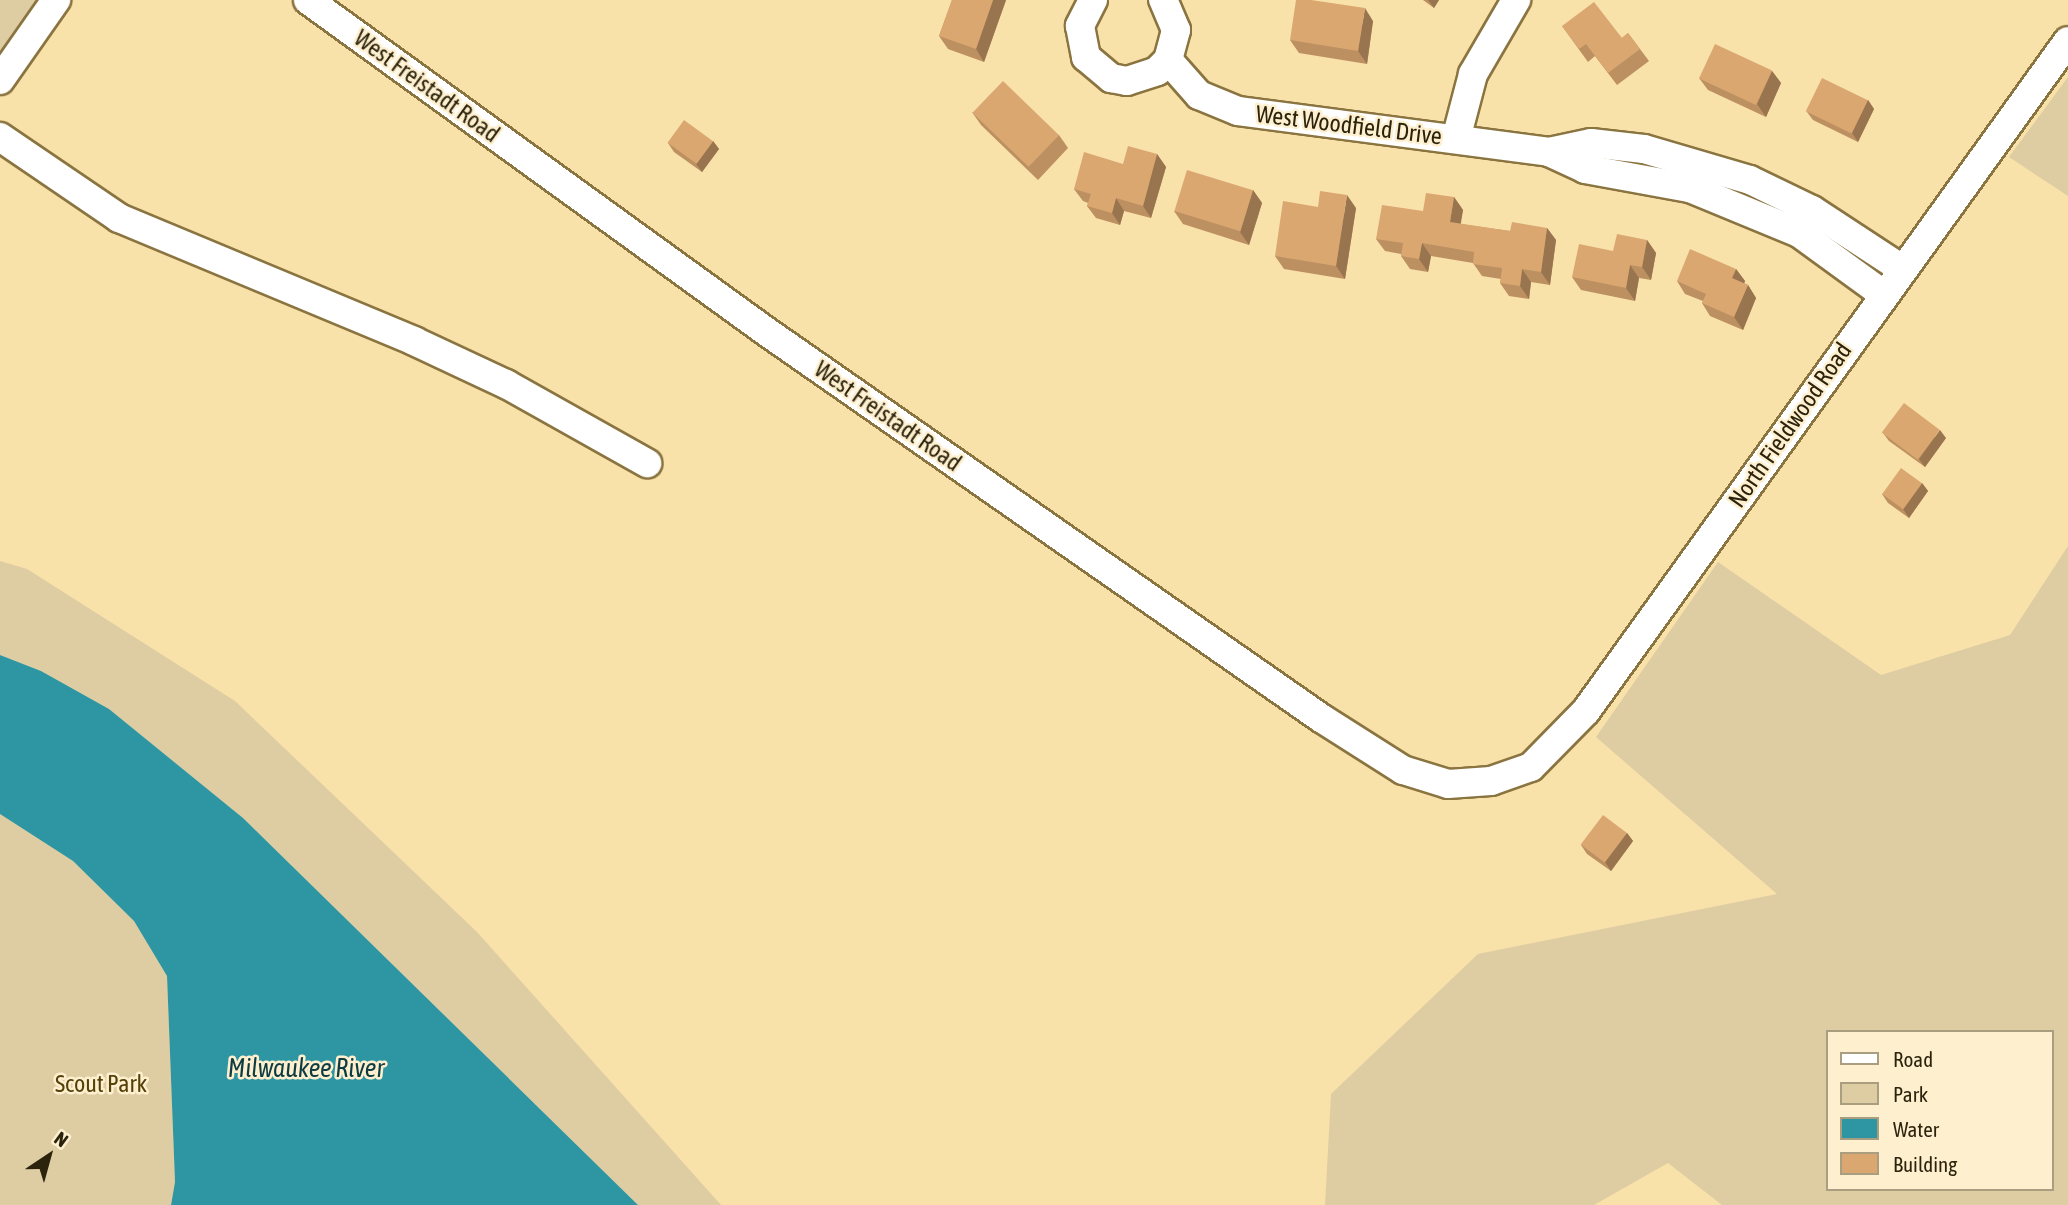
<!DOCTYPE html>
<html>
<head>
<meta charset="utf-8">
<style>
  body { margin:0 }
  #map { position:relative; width:2068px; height:1205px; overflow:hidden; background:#f9e1aa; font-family:"Asap Condensed",sans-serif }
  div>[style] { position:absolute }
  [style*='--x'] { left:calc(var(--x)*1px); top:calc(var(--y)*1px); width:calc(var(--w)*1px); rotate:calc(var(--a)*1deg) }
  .green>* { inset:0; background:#decca2 }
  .water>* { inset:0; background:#2e96a3 }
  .roads { filter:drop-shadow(2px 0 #8a7440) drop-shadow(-2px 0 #8a7440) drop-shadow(0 2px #8a7440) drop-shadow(0 -2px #8a7440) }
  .minor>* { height:28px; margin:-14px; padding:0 14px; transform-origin:14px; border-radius:14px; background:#fff }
  .wall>* { inset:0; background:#bc9061 }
  .shaded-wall>* { inset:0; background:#99754f }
  .building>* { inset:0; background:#dba771; transform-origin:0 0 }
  span { translate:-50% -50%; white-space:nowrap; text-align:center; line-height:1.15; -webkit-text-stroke:5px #fef0cf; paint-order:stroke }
  .street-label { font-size:24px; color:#2c230d }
  .park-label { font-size:24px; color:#544008 }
  .water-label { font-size:26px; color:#0d3c42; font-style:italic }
  .legend { position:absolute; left:1826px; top:1030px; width:228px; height:161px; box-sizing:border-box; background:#fef0cf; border:2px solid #aa9e81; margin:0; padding:9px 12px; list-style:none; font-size:21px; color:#2c230d }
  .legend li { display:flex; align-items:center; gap:14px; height:35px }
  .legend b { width:35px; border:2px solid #aa9e81 }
  .north { position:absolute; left:14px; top:1121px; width:70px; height:70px; -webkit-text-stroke:5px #fef0cf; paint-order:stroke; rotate:36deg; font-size:19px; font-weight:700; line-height:28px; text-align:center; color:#2c230d }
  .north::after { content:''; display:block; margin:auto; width:24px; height:32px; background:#2c230d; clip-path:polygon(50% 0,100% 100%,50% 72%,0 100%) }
</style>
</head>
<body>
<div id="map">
  <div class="green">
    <div style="clip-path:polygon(0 0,56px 0,0 80px)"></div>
    <div style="clip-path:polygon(2068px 77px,2068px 196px,2009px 157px)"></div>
    <div style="clip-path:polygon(evenodd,2068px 546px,2068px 1205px,1722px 1205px,1668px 1163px,1594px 1205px,1325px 1205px,1331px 1094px,1478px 954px,1777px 894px,1596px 737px,1718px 562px,1881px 675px,2010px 635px,2068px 546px,1828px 1032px,2052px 1032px,2052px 1189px,1828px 1189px,1828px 1032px)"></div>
    <div style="clip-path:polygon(0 561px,27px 569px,235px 701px,477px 932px,721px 1205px,638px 1205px,243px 818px,109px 709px,41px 671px,0 655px)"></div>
    <div style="clip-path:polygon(0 814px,73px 861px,134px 921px,167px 976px,175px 1182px,171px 1205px,0 1205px)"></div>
  </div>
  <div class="water">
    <div style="clip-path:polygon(0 655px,41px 671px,109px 709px,243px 818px,638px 1205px,171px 1205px,175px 1182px,167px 976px,134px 921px,73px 861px,0 814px)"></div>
  </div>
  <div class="roads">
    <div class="minor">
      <div style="--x:308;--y:0;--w:566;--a:35.88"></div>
      <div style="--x:767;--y:332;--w:675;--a:34.87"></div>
      <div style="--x:1321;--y:718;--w:97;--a:32.4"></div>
      <div style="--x:1403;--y:770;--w:47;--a:17.3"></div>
      <div style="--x:1448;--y:784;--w:43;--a:-4"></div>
      <div style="--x:1491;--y:781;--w:42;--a:-19.3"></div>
      <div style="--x:1531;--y:767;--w:78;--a:-45.5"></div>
      <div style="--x:1586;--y:711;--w:825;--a:-54.27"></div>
      <div style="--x:1093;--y:0;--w:29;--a:117"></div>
      <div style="--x:1080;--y:26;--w:32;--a:79"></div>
      <div style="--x:1086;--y:57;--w:33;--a:40"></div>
      <div style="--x:1111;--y:78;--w:16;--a:11"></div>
      <div style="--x:1127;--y:81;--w:32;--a:-18"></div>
      <div style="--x:1157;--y:71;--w:16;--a:-45"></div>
      <div style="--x:1168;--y:60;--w:31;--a:-75"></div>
      <div style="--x:1176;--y:30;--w:33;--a:-113"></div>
      <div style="--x:1168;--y:60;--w:47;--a:48.5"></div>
      <div style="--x:1199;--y:95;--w:42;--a:22.3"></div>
      <div style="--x:1238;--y:111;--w:314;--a:7.5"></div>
      <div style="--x:1549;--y:152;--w:40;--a:25"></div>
      <div style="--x:1585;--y:169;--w:107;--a:10.3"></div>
      <div style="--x:1690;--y:188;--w:118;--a:22.4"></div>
      <div style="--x:1799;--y:233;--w:104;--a:36"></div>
      <div style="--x:0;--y:80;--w:98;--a:-55"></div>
      <div style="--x:0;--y:137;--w:144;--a:34.2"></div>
      <div style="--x:119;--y:218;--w:320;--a:22.6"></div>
      <div style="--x:414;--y:341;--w:102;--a:25.1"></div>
      <div style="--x:506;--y:384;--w:162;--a:29.3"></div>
      <div style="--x:1456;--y:139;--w:67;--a:-75.3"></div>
      <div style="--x:1473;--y:74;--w:86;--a:-59.8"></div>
      <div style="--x:1549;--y:152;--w:43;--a:-12.1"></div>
      <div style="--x:1591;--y:143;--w:53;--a:6.5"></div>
      <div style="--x:1644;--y:149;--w:110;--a:16.3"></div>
      <div style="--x:1750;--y:180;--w:69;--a:25.8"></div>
      <div style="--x:1812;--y:210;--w:108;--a:33.2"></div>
    </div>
  </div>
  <div class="wall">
    <div style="clip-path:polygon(952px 0,1006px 0,984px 62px,948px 49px,939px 36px)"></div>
    <div style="clip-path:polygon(1423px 0,1439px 0,1434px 8px)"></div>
    <div style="clip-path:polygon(1373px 21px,1367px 64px,1299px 53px,1290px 40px)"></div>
    <div style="clip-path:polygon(1562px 26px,1622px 38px,1628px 33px,1649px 61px,1617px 85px,1595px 56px,1588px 62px)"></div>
    <div style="clip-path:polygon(1772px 71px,1781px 83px,1766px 117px,1708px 90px,1699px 78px)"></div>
    <div style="clip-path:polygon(1868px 100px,1874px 109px,1858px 142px,1813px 120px,1807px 112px)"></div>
    <div style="clip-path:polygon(972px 112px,1059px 135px,1068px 148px,1038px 180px,981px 125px)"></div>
    <div style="clip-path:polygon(713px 141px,719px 149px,702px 172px,674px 152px,668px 143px)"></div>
    <div style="clip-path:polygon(1157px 154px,1166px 167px,1151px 218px,1124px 211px,1120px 225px,1096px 218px,1087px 206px,1088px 203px,1083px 201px,1074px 189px,1123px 164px)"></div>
    <div style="clip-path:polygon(1253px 190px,1262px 203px,1249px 245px,1183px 224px,1174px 211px)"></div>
    <div style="clip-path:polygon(1454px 197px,1463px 210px,1460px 224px,1510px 231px,1547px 228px,1556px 240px,1550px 285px,1531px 282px,1529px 299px,1509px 296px,1500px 283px,1501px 279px,1482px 276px,1473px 263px,1431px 256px,1428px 272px,1410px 269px,1401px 256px,1401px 254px,1385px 251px,1376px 239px,1423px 211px)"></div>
    <div style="clip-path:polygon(1356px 208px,1345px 279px,1284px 269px,1275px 256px)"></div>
    <div style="clip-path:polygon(1647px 240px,1656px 253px,1651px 280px,1639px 278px,1635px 301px,1581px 290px,1572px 277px,1613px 251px)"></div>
    <div style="clip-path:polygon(1736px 269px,1745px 281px,1744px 283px,1748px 285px,1756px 298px,1743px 330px,1710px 316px,1702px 303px,1703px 301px,1685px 294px,1677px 281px)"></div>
    <div style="clip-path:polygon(1883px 433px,1946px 438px,1925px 467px,1889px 441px)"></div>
    <div style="clip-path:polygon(1922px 483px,1928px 491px,1909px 518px,1888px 503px,1882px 494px)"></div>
    <div style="clip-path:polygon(1627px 833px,1633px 841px,1611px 871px,1587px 854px,1581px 845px)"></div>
  </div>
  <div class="shaded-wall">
    <div style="clip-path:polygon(993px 0,1006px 0,984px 62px,976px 49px)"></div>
    <div style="clip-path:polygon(1428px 0,1439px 0,1434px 8px)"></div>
    <div style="clip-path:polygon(1365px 8px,1373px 21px,1367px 64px,1358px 51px)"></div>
    <div style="clip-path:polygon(1772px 71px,1781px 83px,1766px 117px,1757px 104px)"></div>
    <div style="clip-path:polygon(1868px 100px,1874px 109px,1858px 142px,1852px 133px)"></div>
    <div style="clip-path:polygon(713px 141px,719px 149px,702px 172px,696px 164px)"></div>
    <div style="clip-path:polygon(1157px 154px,1166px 167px,1151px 218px,1143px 206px)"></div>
    <div style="clip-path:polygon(1253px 190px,1262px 203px,1249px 245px,1240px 232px)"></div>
    <div style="clip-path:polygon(1347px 195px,1356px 208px,1345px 279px,1336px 266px)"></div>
    <div style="clip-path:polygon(1454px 197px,1463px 210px,1459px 235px,1450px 222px)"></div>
    <div style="clip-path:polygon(1116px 198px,1124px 211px,1120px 225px,1112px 213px)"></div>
    <div style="clip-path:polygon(1547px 228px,1556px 240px,1550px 285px,1541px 272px)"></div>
    <div style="clip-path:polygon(1647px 240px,1656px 253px,1651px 280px,1642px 267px)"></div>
    <div style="clip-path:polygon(1422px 243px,1431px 256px,1428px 272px,1419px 259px)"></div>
    <div style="clip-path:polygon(1630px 265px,1639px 278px,1635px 301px,1626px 288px)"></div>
    <div style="clip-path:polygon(1522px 269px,1531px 282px,1529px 299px,1520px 286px)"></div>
    <div style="clip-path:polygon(1736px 269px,1745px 281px,1741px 291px,1732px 278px)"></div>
    <div style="clip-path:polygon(1748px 285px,1756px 298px,1743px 330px,1734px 317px)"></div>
    <div style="clip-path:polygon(1940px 430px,1946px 438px,1925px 467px,1919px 459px)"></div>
    <div style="clip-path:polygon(1922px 483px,1928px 491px,1909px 518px,1903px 509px)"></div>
    <div style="clip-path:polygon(1627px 833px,1633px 841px,1611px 871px,1605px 862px)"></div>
  </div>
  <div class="building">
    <div style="clip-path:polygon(952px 0,993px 0,976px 49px,939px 36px)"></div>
    <div style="clip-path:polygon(1296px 0,1311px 0,1365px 8px,1358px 51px,1290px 40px)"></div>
    <div style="clip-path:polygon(1594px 2px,1622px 38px,1628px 33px,1640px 49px,1608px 73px,1586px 44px,1579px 49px,1562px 26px)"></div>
    <div style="left:1715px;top:44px;width:63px;height:38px;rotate:25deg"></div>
    <div style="left:1822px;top:78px;width:51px;height:37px;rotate:26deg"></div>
    <div style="left:1003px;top:81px;width:78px;height:44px;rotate:44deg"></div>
    <div style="left:684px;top:120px;width:36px;height:28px;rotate:36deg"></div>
    <div style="clip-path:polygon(1128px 146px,1157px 154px,1143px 206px,1116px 198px,1112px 213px,1087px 206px,1091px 194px,1074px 189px,1084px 152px,1123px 164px)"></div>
    <div style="left:1187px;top:170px;width:69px;height:43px;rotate:17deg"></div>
    <div style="clip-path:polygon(1320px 191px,1347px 195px,1336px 266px,1275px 256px,1283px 201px,1318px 207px)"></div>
    <div style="clip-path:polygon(1426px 193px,1454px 197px,1450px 222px,1510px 231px,1512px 222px,1547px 228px,1541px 272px,1522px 269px,1520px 286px,1500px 283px,1502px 268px,1473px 264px,1474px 252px,1422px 243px,1419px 259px,1401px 256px,1403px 243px,1376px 239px,1382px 205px,1423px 211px)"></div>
    <div style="clip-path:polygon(1617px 234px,1647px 240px,1642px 267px,1630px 265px,1626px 288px,1572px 277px,1579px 244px,1613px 251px)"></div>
    <div style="clip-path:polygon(1690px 249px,1736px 269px,1732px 278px,1748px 285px,1734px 317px,1702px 303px,1706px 294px,1677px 281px)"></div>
    <div style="left:1904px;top:403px;width:45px;height:37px;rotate:37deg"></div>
    <div style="left:1901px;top:468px;width:26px;height:32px;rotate:36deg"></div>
    <div style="left:1603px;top:815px;width:30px;height:37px;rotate:37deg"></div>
  </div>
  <div class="street-label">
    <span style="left:427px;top:86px;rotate:36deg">West Freistadt Road</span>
    <span style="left:1349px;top:125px;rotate:7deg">West Woodfield Drive</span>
    <span style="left:888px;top:416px;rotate:35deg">West Freistadt Road</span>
    <span style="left:1790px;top:425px;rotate:-55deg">North Fieldwood Road</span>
  </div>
  <div class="park-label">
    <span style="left:101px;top:1084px">Scout Park</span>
  </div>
  <div class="water-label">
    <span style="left:306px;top:1069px">Milwaukee River</span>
  </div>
  <ul class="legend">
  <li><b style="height:9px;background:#fff"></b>Road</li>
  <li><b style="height:19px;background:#decca2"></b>Park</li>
  <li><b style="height:19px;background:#2e96a3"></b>Water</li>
  <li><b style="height:19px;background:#dba771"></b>Building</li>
  </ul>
  <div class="north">N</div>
</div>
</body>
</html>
